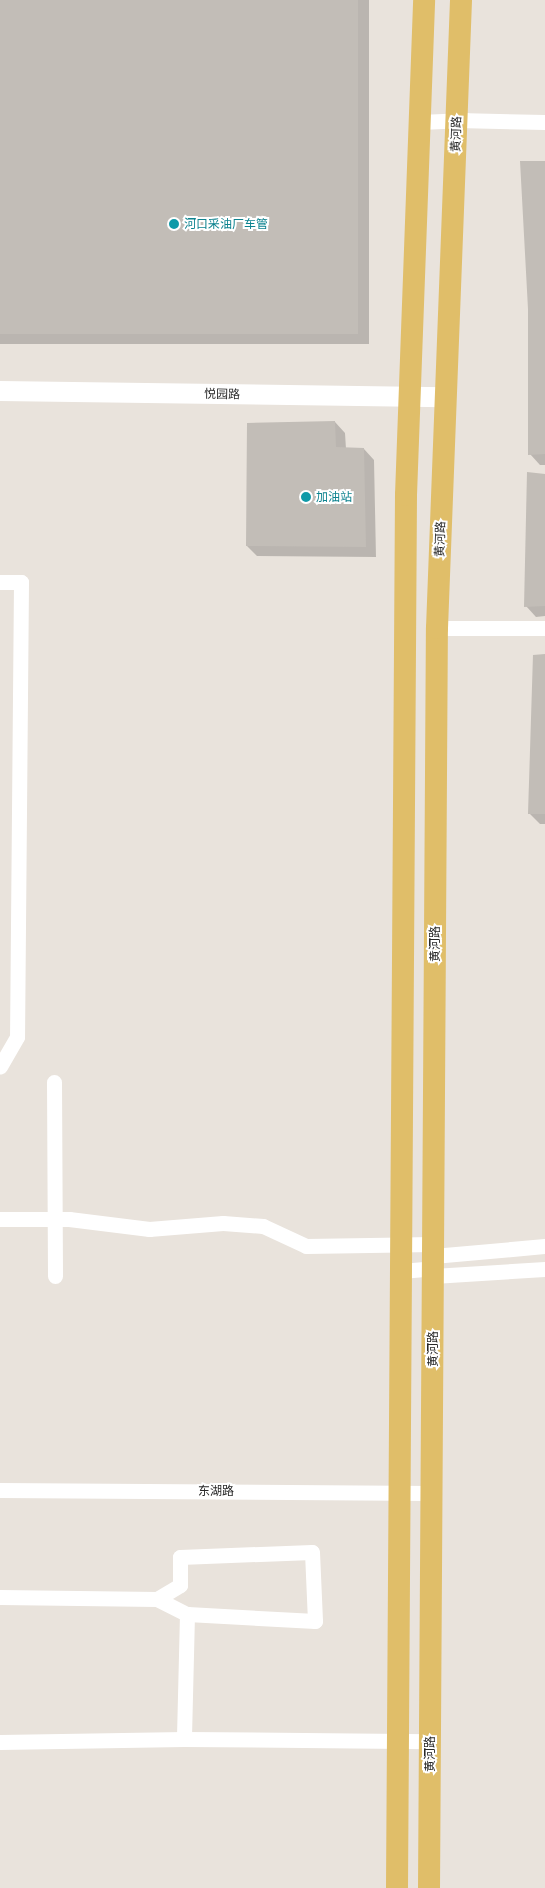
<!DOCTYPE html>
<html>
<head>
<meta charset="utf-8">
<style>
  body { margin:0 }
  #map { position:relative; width:545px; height:1888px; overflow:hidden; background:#e9e3dc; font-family:"Noto Sans","Noto Sans SC",sans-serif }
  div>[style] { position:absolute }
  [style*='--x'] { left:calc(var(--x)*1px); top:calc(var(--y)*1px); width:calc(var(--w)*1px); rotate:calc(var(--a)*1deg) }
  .shadow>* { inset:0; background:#0003; transform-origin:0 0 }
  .building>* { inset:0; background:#c2bdb7; transform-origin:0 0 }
  .street>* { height:15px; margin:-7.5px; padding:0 7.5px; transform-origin:7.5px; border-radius:7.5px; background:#fff }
  .secondary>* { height:20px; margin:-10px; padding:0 10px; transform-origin:10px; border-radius:10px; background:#fff }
  .primary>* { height:22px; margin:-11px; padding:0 11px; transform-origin:11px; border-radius:11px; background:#e0be69 }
  .dots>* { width:14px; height:14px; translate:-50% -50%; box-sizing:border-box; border:2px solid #fff; border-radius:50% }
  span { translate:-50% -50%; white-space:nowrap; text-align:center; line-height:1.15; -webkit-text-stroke:4px #fff; paint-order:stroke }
  .street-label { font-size:12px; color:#282828 }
  .culture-label { font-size:12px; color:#0d838f }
  .left { translate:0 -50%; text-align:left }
</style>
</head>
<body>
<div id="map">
  <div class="shadow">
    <div style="left:0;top:0;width:369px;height:344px"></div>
    <div style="clip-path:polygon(545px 162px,545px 465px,540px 465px,530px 454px)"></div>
    <div style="clip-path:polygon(335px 422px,345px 433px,346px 449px,364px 449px,374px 460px,376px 557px,257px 556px,247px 546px)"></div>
    <div style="clip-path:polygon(545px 475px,545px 616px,536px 617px,526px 606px)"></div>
    <div style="clip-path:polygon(545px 655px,545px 824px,540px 824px,530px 814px)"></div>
  </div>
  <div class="building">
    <div style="left:0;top:0;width:358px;height:334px"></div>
    <div style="clip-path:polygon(520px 161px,545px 161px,545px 454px,528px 455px,528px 309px)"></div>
    <div style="clip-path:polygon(335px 421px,336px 447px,364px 448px,366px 547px,246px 546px,247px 423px)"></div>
    <div style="clip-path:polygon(527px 472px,545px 474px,545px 606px,524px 607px)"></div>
    <div style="clip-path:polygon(545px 654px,545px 814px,528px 814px,533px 655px)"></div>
  </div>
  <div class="street">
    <div style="--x:457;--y:120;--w:88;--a:1.3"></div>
    <div style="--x:420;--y:122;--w:46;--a:-2.5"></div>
    <div style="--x:0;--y:582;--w:21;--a:0"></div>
    <div style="--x:21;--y:582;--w:455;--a:90.5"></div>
    <div style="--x:17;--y:1037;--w:34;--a:120"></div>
    <div style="--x:437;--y:628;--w:108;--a:0"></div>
    <div style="--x:54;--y:1082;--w:194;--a:89.7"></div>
    <div style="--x:0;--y:1219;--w:69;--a:0"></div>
    <div style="--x:69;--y:1219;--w:81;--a:7.1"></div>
    <div style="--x:149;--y:1229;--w:74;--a:-4.6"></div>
    <div style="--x:223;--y:1223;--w:40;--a:4.3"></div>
    <div style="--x:263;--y:1226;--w:47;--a:24.9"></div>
    <div style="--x:306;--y:1246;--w:127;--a:-0.9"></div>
    <div style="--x:433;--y:1256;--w:112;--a:-5.1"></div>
    <div style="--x:401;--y:1271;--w:32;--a:-5"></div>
    <div style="--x:433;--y:1276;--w:112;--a:-3.6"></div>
    <div style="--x:0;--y:1490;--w:432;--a:0.4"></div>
    <div style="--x:0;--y:1597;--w:157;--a:0.7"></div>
    <div style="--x:157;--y:1599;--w:34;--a:27"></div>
    <div style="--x:187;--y:1614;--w:125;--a:91.4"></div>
    <div style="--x:184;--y:1739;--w:184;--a:179.1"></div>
    <div style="--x:157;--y:1599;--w:27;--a:-31"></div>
    <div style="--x:180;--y:1585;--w:28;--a:-90"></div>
    <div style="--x:180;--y:1557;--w:132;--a:-2.2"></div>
    <div style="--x:312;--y:1552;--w:69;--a:87.5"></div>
    <div style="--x:315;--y:1621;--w:128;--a:-176.9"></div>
    <div style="--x:184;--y:1739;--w:246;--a:0.5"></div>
  </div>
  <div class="secondary">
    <div style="--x:0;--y:391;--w:445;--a:0.8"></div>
  </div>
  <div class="primary">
    <div style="--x:397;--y:1888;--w:1393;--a:-89.63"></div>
    <div style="--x:406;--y:495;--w:495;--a:-87.9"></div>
    <div style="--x:429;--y:1888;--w:1260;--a:-89.64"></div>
    <div style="--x:437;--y:628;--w:628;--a:-87.81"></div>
  </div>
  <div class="dots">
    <div style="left:174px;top:224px;background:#0f9aa8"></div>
    <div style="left:306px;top:497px;background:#0f9aa8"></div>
  </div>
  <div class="street-label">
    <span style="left:456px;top:134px;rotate:-88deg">黄河路</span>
    <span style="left:222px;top:394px;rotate:1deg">悦园路</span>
    <span style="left:440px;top:539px;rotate:-88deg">黄河路</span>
    <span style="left:435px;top:944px;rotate:-90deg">黄河路</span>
    <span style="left:433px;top:1349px;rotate:-90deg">黄河路</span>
    <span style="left:216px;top:1491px">东湖路</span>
    <span style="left:430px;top:1754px;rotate:-90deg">黄河路</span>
  </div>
  <div class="culture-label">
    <span class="left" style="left:184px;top:224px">河口采油厂车管</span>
    <span class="left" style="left:316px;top:497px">加油站</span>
  </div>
</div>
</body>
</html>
